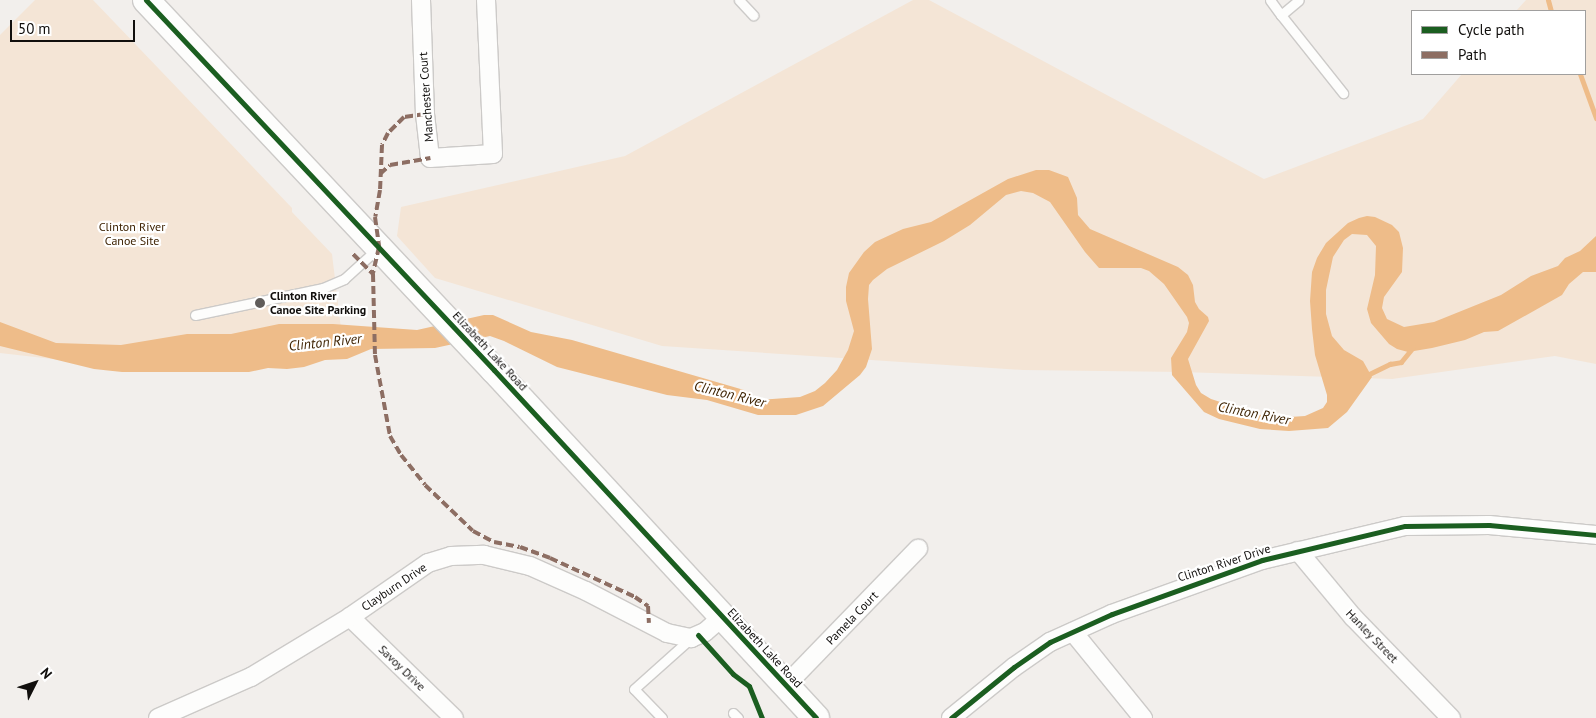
<!DOCTYPE html>
<html>
<head>
<meta charset="utf-8">
<style>
  body { margin:0 }
  #map { position:relative; width:1596px; height:718px; overflow:hidden; background:#f2efec; font-family:"PT Sans",sans-serif }
  div>[style] { position:absolute }
  [style*='--x'] { left:calc(var(--x)*1px); top:calc(var(--y)*1px); width:calc(var(--w)*1px); rotate:calc(var(--a)*1deg) }
  .green>* { inset:0; background:#f4e5d6 }
  .water>* { inset:0; background:#eebc89 }
  .stream>* { height:5px; margin:-2.5px; padding:0 2.5px; transform-origin:2.5px; border-radius:2.5px; background:#eebc89 }
  .roads { filter:drop-shadow(1px 0 #cccac8) drop-shadow(-1px 0 #cccac8) drop-shadow(0 1px #cccac8) drop-shadow(0 -1px #cccac8) }
  .lane>* { height:9px; margin:-4.5px; padding:0 4.5px; transform-origin:4.5px; border-radius:4.5px; background:#fdfdfc }
  .street>* { height:18px; margin:-9px; padding:0 9px; transform-origin:9px; border-radius:9px; background:#fdfdfc }
  .secondary>* { height:26px; margin:-13px; padding:0 13px; transform-origin:13px; border-radius:13px; background:#fdfdfc }
  .quiet>* { height:4px; margin-top:-2px; transform-origin:0; background:repeating-linear-gradient(90deg,#8d6e63 0 8px,transparent 0 12px) }
  .cycleway>* { height:5px; margin:-2.5px; padding:0 2.5px; transform-origin:2.5px; border-radius:2.5px; background:#1b5e20 }
  .dots>* { width:14px; height:14px; translate:-50% -50%; box-sizing:border-box; border:2px solid #fff; border-radius:50% }
  span { translate:-50% -50%; white-space:nowrap; text-align:center; line-height:1.15; -webkit-text-stroke:4.5px #fff; paint-order:stroke }
  .street-label { font-size:12px; color:#110f0d }
  .park-label { font-size:12px; color:#3d2202 }
  .poi-label { font-size:12px; color:#110f0d; font-weight:700 }
  .left { translate:0 -50%; text-align:left }
  .water-label { font-size:14px; color:#3f2404; font-style:italic }
  .legend { position:absolute; left:1411px; top:10px; width:175px; height:65px; box-sizing:border-box; background:#fff; border:1px solid #a09f9e; margin:0; padding:6px 9px; list-style:none; font-size:15px; color:#110f0d }
  .legend li { display:flex; align-items:center; gap:10px; height:25px }
  .legend b { width:25px; border:1px solid #a09f9e }
  .north { position:absolute; left:10px; top:658px; width:50px; height:50px; -webkit-text-stroke:4px #fff; paint-order:stroke; rotate:49deg; font-size:14px; font-weight:700; line-height:20px; text-align:center; color:#110f0d }
  .north::after { content:''; display:block; margin:auto; width:18px; height:22px; background:#110f0d; clip-path:polygon(50% 0,100% 100%,50% 72%,0 100%) }
  .scale { position:absolute; left:10px; top:20px; width:125px; height:22px; box-sizing:border-box; border:2px solid #110f0d; border-top:0; padding-left:6px; font-size:15px; line-height:18px; white-space:nowrap; color:#110f0d; -webkit-text-stroke:4px #fff; paint-order:stroke }
</style>
</head>
<body>
<div id="map">
  <div class="green">
    <div style="clip-path:polygon(35px 0,93px 0,292px 208px,292px 212px,332px 254px,341px 329px,157px 371px,0 353px,0 35px)"></div>
    <div style="clip-path:polygon(913px 0,929px 0,1264px 179px,1423px 119px,1462px 74px,1585px 74px,1585px 11px,1516px 11px,1526px 0,1596px 0,1596px 364px,1555px 356px,1392px 379px,1182px 372px,1023px 370px,662px 346px,435px 278px,397px 236px,401px 207px,625px 156px)"></div>
  </div>
  <div class="water">
    <div style="clip-path:polygon(1036px 170px,1049px 170px,1068px 177px,1077px 198px,1078px 215px,1090px 229px,1178px 267px,1188px 275px,1193px 285px,1195px 302px,1199px 309px,1208px 317px,1209px 321px,1188px 359px,1196px 385px,1201px 393px,1211px 399px,1264px 416px,1275px 418px,1305px 416px,1323px 408px,1327px 402px,1327px 395px,1315px 355px,1312px 329px,1310px 301px,1312px 272px,1317px 258px,1326px 243px,1348px 223px,1359px 218px,1367px 216px,1375px 217px,1392px 225px,1399px 232px,1403px 248px,1402px 272px,1384px 297px,1382px 308px,1387px 319px,1404px 327px,1434px 322px,1501px 295px,1531px 276px,1558px 266px,1565px 258px,1580px 251px,1596px 236px,1596px 272px,1583px 272px,1569px 284px,1562px 295px,1498px 331px,1484px 332px,1465px 340px,1432px 348px,1408px 352px,1397px 349px,1389px 344px,1371px 323px,1367px 309px,1375px 275px,1376px 246px,1367px 235px,1352px 234px,1344px 240px,1333px 257px,1326px 290px,1326px 314px,1332px 336px,1344px 350px,1363px 361px,1372px 377px,1347px 412px,1328px 428px,1289px 431px,1260px 429px,1219px 419px,1204px 412px,1172px 375px,1171px 358px,1187px 332px,1189px 323px,1187px 317px,1164px 284px,1149px 271px,1141px 268px,1099px 268px,1085px 252px,1050px 202px,1033px 193px,1021px 191px,1006px 195px,970px 225px,944px 241px,887px 269px,873px 280px,869px 285px,868px 299px,872px 349px,866px 367px,860px 375px,823px 406px,796px 415px,758px 415px,707px 400px,667px 395px,557px 367px,504px 341px,490px 336px,435px 348px,371px 349px,347px 359px,325px 360px,304px 367px,287px 369px,268px 368px,249px 372px,122px 372px,94px 369px,0 346px,0 322px,56px 343px,121px 345px,187px 334px,231px 334px,279px 324px,333px 324px,417px 330px,484px 315px,493px 315px,531px 332px,572px 340px,744px 390px,760px 400px,800px 397px,815px 391px,825px 383px,837px 370px,848px 350px,854px 331px,846px 301px,846px 287px,849px 273px,864px 252px,875px 242px,903px 229px,931px 222px,1008px 179px)"></div>
  </div>
  <div class="stream">
    <div style="--x:1548;--y:0;--w:11;--a:75"></div>
    <div style="--x:1580;--y:74;--w:47;--a:70"></div>
    <div style="--x:1365;--y:376;--w:28;--a:-26"></div>
    <div style="--x:1390;--y:364;--w:11;--a:-10"></div>
    <div style="--x:1401;--y:362;--w:19;--a:-51"></div>
  </div>
  <div class="roads">
    <div class="lane">
      <div style="--x:739;--y:0;--w:21;--a:47"></div>
      <div style="--x:1270;--y:0;--w:19;--a:54"></div>
      <div style="--x:1281;--y:15;--w:23;--a:-40"></div>
      <div style="--x:1281;--y:15;--w:100;--a:51.5"></div>
      <div style="--x:195;--y:315;--w:131;--a:-11.9"></div>
      <div style="--x:323;--y:288;--w:23;--a:-23"></div>
      <div style="--x:344;--y:279;--w:45;--a:-42.3"></div>
      <div style="--x:733;--y:713;--w:7;--a:45"></div>
      <div style="--x:662;--y:718;--w:40;--a:-134"></div>
      <div style="--x:634;--y:689;--w:76;--a:-41.8"></div>
    </div>
    <div class="street">
      <div style="--x:421;--y:0;--w:114;--a:88"></div>
      <div style="--x:425;--y:114;--w:44;--a:83.5"></div>
      <div style="--x:430;--y:158;--w:63;--a:-3.6"></div>
      <div style="--x:493;--y:154;--w:154;--a:-92.6"></div>
      <div style="--x:1298;--y:551;--w:86;--a:50.2"></div>
      <div style="--x:1353;--y:617;--w:141;--a:45.9"></div>
      <div style="--x:350;--y:617;--w:145;--a:44.2"></div>
      <div style="--x:1073;--y:632;--w:111;--a:50.9"></div>
      <div style="--x:786;--y:685;--w:190;--a:-45.9"></div>
      <div style="--x:158;--y:718;--w:102;--a:-23.8"></div>
      <div style="--x:251;--y:677;--w:116;--a:-31.2"></div>
      <div style="--x:350;--y:617;--w:95;--a:-34.7"></div>
      <div style="--x:428;--y:563;--w:24;--a:-17"></div>
      <div style="--x:451;--y:556;--w:33;--a:-2"></div>
      <div style="--x:484;--y:555;--w:47;--a:13.4"></div>
      <div style="--x:530;--y:566;--w:61;--a:24.1"></div>
      <div style="--x:586;--y:591;--w:91;--a:27.4"></div>
      <div style="--x:667;--y:633;--w:25;--a:12"></div>
      <div style="--x:691;--y:638;--w:15;--a:-23"></div>
      <div style="--x:705;--y:632;--w:23;--a:-41"></div>
      <div style="--x:951;--y:718;--w:81;--a:-39"></div>
      <div style="--x:1014;--y:667;--w:44;--a:-34.8"></div>
      <div style="--x:1050;--y:642;--w:68;--a:-24.3"></div>
      <div style="--x:1112;--y:614;--w:159;--a:-19.8"></div>
      <div style="--x:1262;--y:560;--w:147;--a:-13.4"></div>
      <div style="--x:1405;--y:526;--w:84;--a:-0.7"></div>
      <div style="--x:1489;--y:525;--w:107;--a:5.3"></div>
    </div>
    <div class="secondary">
      <div style="--x:146;--y:0;--w:508;--a:46.76"></div>
      <div style="--x:494;--y:370;--w:474;--a:47.2"></div>
    </div>
  </div>
  <div class="quiet">
    <div style="--x:425;--y:114;--w:21;--a:172"></div>
    <div style="--x:404;--y:117;--w:23;--a:135"></div>
    <div style="--x:388;--y:133;--w:13;--a:117"></div>
    <div style="--x:382;--y:145;--w:45;--a:92.5"></div>
    <div style="--x:380;--y:190;--w:27;--a:100"></div>
    <div style="--x:375;--y:217;--w:30;--a:82"></div>
    <div style="--x:379;--y:247;--w:28;--a:103"></div>
    <div style="--x:373;--y:274;--w:81;--a:88.6"></div>
    <div style="--x:375;--y:355;--w:82;--a:79.5"></div>
    <div style="--x:390;--y:436;--w:22;--a:60"></div>
    <div style="--x:401;--y:455;--w:38;--a:51"></div>
    <div style="--x:425;--y:485;--w:66;--a:43.8"></div>
    <div style="--x:473;--y:531;--w:24;--a:28"></div>
    <div style="--x:494;--y:542;--w:26;--a:11"></div>
    <div style="--x:520;--y:547;--w:32;--a:20"></div>
    <div style="--x:550;--y:558;--w:94;--a:24.6"></div>
    <div style="--x:635;--y:597;--w:16;--a:35"></div>
    <div style="--x:648;--y:606;--w:17;--a:87"></div>
    <div style="--x:380;--y:174;--w:13;--a:-42"></div>
    <div style="--x:390;--y:165;--w:41;--a:-9.9"></div>
    <div style="--x:353;--y:254;--w:28;--a:45"></div>
  </div>
  <div class="cycleway">
    <div style="--x:146;--y:0;--w:508;--a:46.76"></div>
    <div style="--x:494;--y:370;--w:474;--a:47.2"></div>
    <div style="--x:698;--y:635;--w:52;--a:48.1"></div>
    <div style="--x:733;--y:674;--w:20;--a:37"></div>
    <div style="--x:749;--y:686;--w:35;--a:68"></div>
    <div style="--x:951;--y:718;--w:81;--a:-39"></div>
    <div style="--x:1014;--y:667;--w:44;--a:-34.8"></div>
    <div style="--x:1050;--y:642;--w:68;--a:-24.3"></div>
    <div style="--x:1112;--y:614;--w:159;--a:-19.8"></div>
    <div style="--x:1262;--y:560;--w:147;--a:-13.4"></div>
    <div style="--x:1405;--y:526;--w:84;--a:-0.7"></div>
    <div style="--x:1489;--y:525;--w:107;--a:5.3"></div>
  </div>
  <div class="dots">
    <div style="left:260px;top:303px;background:#605d5b"></div>
  </div>
  <div class="street-label">
    <span style="left:426px;top:97px;rotate:-94deg">Manchester Court</span>
    <span style="left:490px;top:351px;rotate:47deg">Elizabeth Lake Road</span>
    <span style="left:1224px;top:563px;rotate:-18deg">Clinton River Drive</span>
    <span style="left:394px;top:587px;rotate:-34deg">Clayburn Drive</span>
    <span style="left:852px;top:618px;rotate:-46deg">Pamela Court</span>
    <span style="left:1372px;top:636px;rotate:46deg">Hanley Street</span>
    <span style="left:765px;top:648px;rotate:47deg">Elizabeth Lake Road</span>
    <span style="left:402px;top:668px;rotate:44deg">Savoy Drive</span>
  </div>
  <div class="park-label">
    <span style="left:132px;top:234px">Clinton River<br>Canoe Site</span>
  </div>
  <div class="poi-label">
    <span class="left" style="left:270px;top:303px">Clinton River<br>Canoe Site Parking</span>
  </div>
  <div class="water-label">
    <span style="left:325px;top:342px;rotate:-6deg">Clinton River</span>
    <span style="left:730px;top:394px;rotate:14deg">Clinton River</span>
    <span style="left:1254px;top:413px;rotate:11deg">Clinton River</span>
  </div>
  <ul class="legend">
  <li><b style="height:6px;background:#1b5e20"></b>Cycle path</li>
  <li><b style="height:6px;background:#8d6e63"></b>Path</li>
  </ul>
  <div class="north">N</div>
  <div class="scale">50 m</div>
</div>
</body>
</html>
